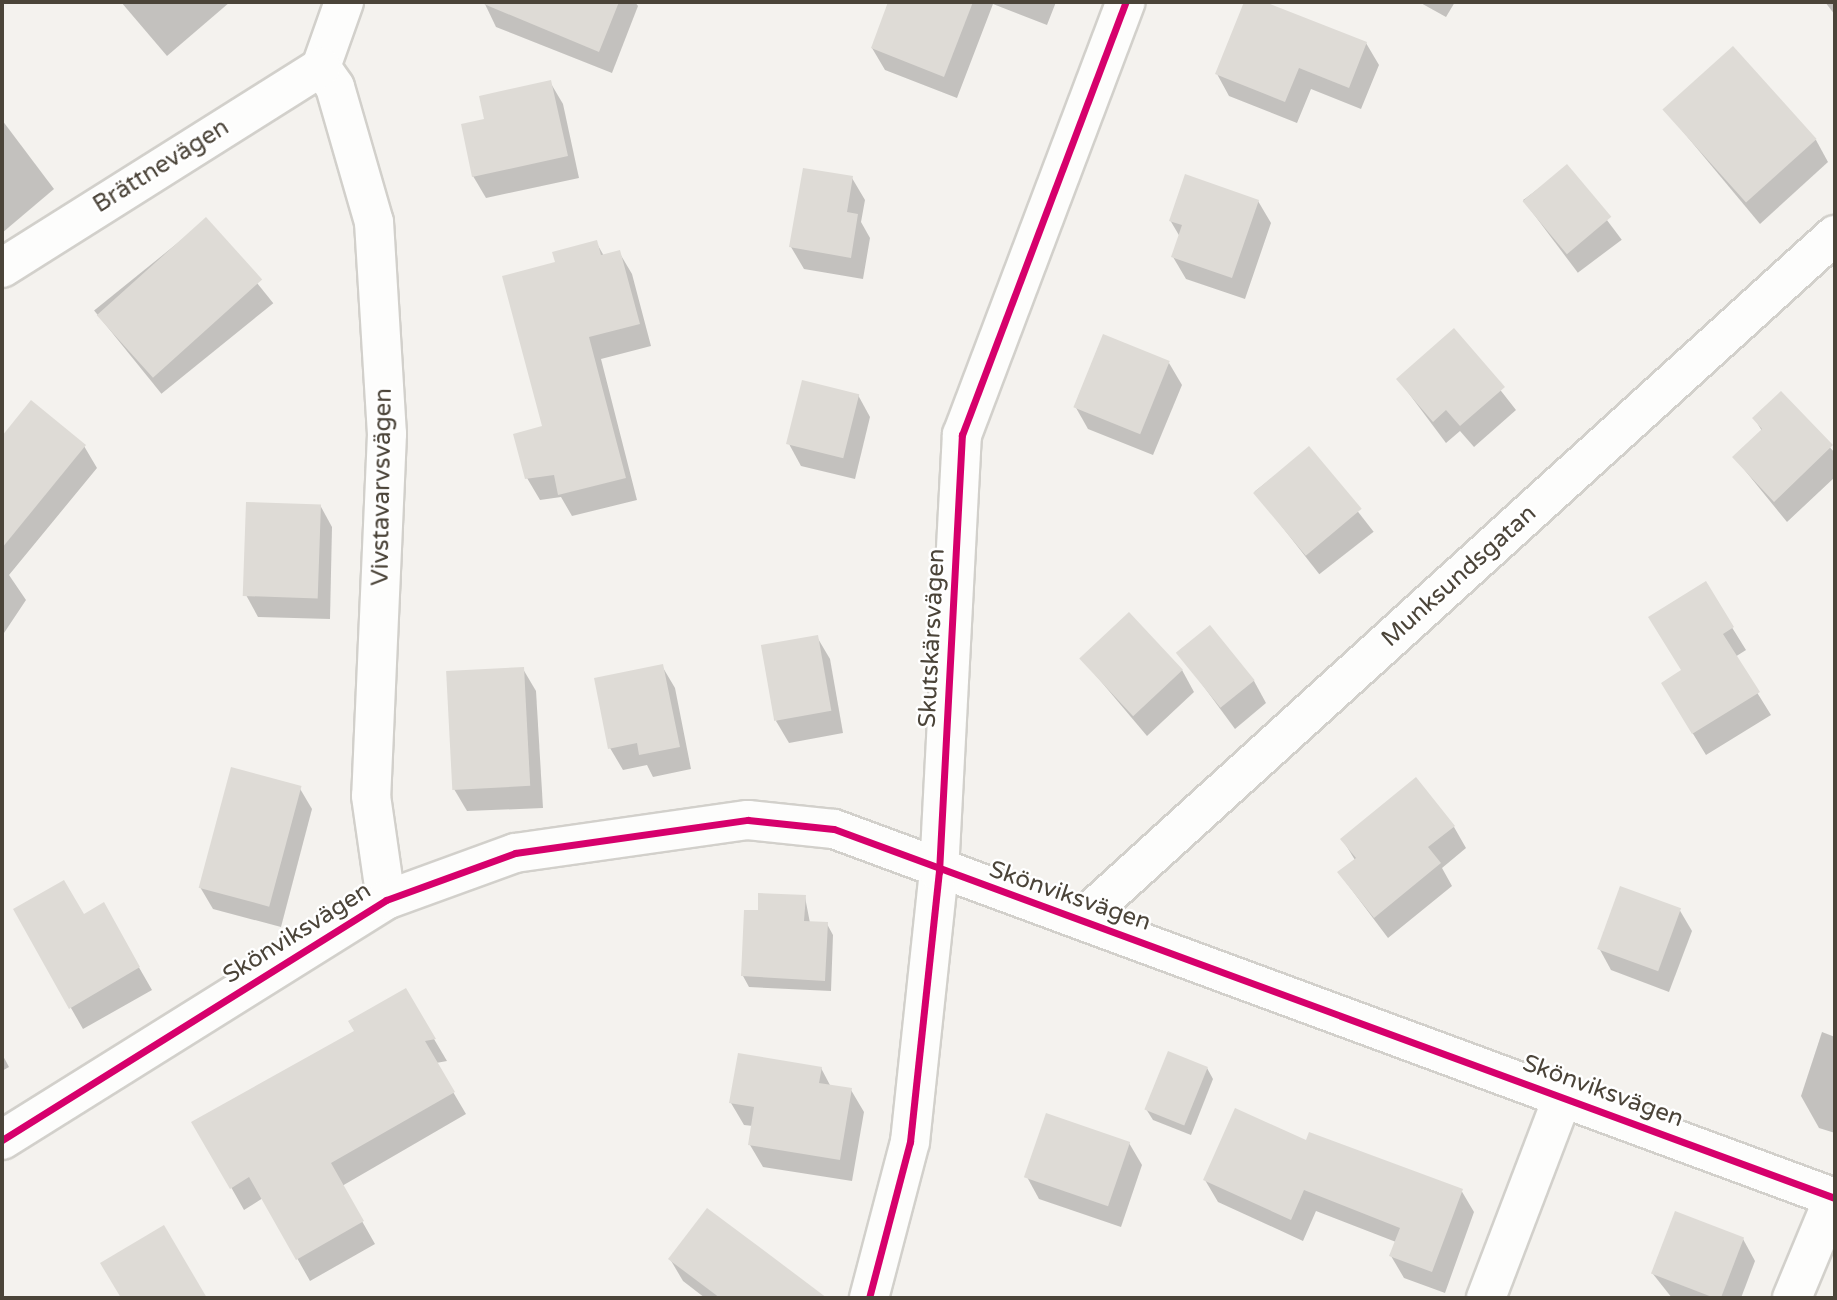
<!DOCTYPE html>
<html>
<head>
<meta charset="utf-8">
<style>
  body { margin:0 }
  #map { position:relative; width:1837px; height:1300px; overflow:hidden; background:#f4f2ee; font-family:"Varela Round",sans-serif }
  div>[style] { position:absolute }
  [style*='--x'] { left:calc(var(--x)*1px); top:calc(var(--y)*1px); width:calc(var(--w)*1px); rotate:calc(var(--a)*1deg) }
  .shadow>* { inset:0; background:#0003; transform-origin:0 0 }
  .building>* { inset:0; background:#dedbd6; transform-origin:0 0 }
  .roads { filter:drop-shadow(2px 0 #d2d0cb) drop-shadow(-2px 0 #d2d0cb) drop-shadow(0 2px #d2d0cb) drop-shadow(0 -2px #d2d0cb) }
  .minor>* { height:38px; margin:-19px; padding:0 19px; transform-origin:19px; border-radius:19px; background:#fdfdfc }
  .cycleway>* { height:7px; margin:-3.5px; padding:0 3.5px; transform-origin:3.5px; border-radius:3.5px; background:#d6006c }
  span { translate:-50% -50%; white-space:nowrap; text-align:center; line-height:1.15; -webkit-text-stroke:5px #fff; paint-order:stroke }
  .street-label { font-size:24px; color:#4b4439 }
  .frame { position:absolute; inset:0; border:4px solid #4b4439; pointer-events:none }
</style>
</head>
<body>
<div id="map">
  <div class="shadow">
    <div style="clip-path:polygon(121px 2px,230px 2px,167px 56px)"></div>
    <div style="clip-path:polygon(484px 2px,635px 2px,638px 6px,612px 73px,496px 27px)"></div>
    <div style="clip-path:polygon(890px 2px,1056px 2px,1047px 25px,993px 4px,957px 98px,885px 70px,872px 48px)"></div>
    <div style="clip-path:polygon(1246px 2px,1366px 43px,1379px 65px,1361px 109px,1311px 89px,1297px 123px,1229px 96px,1217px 74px)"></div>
    <div style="clip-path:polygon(1419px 2px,1455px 2px,1446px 17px)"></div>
    <div style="clip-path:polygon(1825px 2px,1835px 2px,1835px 15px)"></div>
    <div style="clip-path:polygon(550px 82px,563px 104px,579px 178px,486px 198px,473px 176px)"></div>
    <div style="clip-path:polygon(1665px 110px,1816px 140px,1828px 162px,1760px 224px)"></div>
    <div style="clip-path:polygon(2px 120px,54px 189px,2px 233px)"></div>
    <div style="left:1567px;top:167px;width:91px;height:55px;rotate:53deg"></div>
    <div style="clip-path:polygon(852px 178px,865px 200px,861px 222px,870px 238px,863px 279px,804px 269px,791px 247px)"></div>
    <div style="clip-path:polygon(1258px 201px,1271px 223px,1245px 299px,1186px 279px,1173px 257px,1180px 237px,1170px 220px)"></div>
    <div style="left:206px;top:220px;width:107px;height:144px;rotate:51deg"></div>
    <div style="clip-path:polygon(596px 242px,604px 256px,619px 252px,632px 274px,651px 346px,601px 359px,637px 500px,572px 516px,561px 497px,540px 500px,527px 478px,544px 427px,558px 263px)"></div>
    <div style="clip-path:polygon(1454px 331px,1516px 410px,1474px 447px,1460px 431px,1446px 443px,1398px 379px)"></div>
    <div style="clip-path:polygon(1169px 363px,1182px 385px,1153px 455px,1088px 429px,1075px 406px)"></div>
    <div style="clip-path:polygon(1781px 393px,1835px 453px,1835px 477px,1787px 522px,1734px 457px,1762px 431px,1754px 418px)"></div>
    <div style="clip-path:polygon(858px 395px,870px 417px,855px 479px,801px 466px,789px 444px)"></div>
    <div style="clip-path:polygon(31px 402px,84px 446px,97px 468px,9px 575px,26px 600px,2px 636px,2px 438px)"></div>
    <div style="left:1309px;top:449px;width:105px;height:69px;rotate:52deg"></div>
    <div style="clip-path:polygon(320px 505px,332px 527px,330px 619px,258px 617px,246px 595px)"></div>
    <div style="clip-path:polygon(1705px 584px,1746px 650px,1735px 657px,1771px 715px,1706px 755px,1676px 706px)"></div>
    <div style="clip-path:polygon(817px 637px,830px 659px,843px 733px,789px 743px,776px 721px)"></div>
    <div style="clip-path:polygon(1179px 653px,1254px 681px,1266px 703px,1235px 729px)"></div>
    <div style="clip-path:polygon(1082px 659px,1182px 670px,1194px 692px,1147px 736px)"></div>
    <div style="clip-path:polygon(662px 666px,675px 688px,691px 769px,653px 777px,647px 765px,623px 770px,610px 748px)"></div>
    <div style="clip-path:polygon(523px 669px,536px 691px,543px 808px,467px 811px,454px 789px)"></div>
    <div style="clip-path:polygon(299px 787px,312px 809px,281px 927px,213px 909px,200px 887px)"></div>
    <div style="clip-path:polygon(1454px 827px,1466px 848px,1442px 868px,1452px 886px,1388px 938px,1339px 873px,1355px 860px,1342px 839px)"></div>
    <div style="clip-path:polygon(805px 897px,810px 923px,827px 924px,833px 935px,831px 991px,749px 987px,743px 976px,759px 912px)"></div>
    <div style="clip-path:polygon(103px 905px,152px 990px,83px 1029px,15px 910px,83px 916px)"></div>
    <div style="clip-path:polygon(1679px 909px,1692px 931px,1669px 992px,1611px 970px,1599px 948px)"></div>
    <div style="clip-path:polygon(405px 990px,447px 1061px,436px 1063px,466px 1114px,342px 1186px,375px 1244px,310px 1281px,263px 1198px,244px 1210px,194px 1122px,356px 1032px)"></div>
    <div style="clip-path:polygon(1822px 1032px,1835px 1037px,1835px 1133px,1819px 1128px,1801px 1096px)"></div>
    <div style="clip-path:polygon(2px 1054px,9px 1067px,2px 1071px)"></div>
    <div style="clip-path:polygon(821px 1068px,831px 1087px,851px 1090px,864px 1112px,852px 1181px,763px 1167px,750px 1145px,753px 1126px,744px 1125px,731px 1103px)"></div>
    <div style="clip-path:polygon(1207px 1068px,1213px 1079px,1191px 1135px,1153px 1120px,1146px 1109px)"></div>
    <div style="clip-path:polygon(1307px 1142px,1461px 1190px,1474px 1212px,1445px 1293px,1404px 1278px,1391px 1256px,1396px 1242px,1316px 1211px,1303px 1241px,1218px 1202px,1205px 1180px)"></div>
    <div style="clip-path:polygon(1129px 1143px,1142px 1165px,1121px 1227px,1039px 1199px,1027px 1177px)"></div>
    <div style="clip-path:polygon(1743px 1239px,1755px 1261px,1741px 1298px,1672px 1298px,1653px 1274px)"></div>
    <div style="clip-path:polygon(670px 1259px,805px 1284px,813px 1298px,705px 1298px,683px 1281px)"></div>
  </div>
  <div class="building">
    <div style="clip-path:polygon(479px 2px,619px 2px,599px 52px)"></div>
    <div style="clip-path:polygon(888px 2px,973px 2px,944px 77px,871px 48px)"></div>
    <div style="clip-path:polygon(1244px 2px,1265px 2px,1367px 42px,1349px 88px,1299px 68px,1285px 102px,1215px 74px)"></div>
    <div style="left:1733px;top:46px;width:125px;height:95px;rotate:48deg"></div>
    <div style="clip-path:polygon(551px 80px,568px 156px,472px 177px,461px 124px,484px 119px,479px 96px)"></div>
    <div style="left:1567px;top:164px;width:69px;height:58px;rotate:50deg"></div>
    <div style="clip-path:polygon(803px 168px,853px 176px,847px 212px,858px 214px,851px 258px,789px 247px)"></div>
    <div style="clip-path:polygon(1185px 174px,1259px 200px,1232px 278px,1171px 257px,1182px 225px,1169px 221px)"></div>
    <div style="left:206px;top:217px;width:84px;height:147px;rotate:48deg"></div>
    <div style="clip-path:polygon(597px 240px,601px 255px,620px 250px,640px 324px,589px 337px,626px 478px,558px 495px,554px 475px,525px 479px,513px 434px,542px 426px,502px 276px,555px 262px,552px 252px)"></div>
    <div style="clip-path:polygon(1454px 328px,1505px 387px,1460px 426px,1446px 410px,1433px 422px,1396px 379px)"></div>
    <div style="left:1103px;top:334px;width:72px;height:79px;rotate:22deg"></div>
    <div style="left:802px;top:380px;width:59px;height:66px;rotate:14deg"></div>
    <div style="clip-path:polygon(1781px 391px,1833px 445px,1774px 502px,1732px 457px,1762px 429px,1752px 418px)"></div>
    <div style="clip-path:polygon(31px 400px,86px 445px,2px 548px,2px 436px)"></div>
    <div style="left:1309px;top:446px;width:82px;height:73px;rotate:50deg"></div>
    <div style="left:246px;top:502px;width:75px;height:94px;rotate:2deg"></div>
    <div style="clip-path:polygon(1706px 581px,1734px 627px,1723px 634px,1760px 692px,1692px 734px,1661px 683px,1681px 670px,1648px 617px)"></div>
    <div style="left:1129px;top:612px;width:79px;height:68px;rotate:47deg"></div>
    <div style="left:1210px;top:625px;width:71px;height:44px;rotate:51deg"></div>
    <div style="left:818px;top:635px;width:77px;height:58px;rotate:80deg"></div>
    <div style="clip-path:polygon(663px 664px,680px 747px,639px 755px,637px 743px,608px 749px,594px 678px)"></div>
    <div style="left:524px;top:667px;width:119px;height:78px;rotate:87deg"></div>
    <div style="left:231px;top:767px;width:73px;height:125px;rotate:15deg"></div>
    <div style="clip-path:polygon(1416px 777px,1455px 826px,1428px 847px,1441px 863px,1374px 918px,1337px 872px,1356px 858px,1340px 839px)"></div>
    <div style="clip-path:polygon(64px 880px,84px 914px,104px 902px,140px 967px,69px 1009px,13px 909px)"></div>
    <div style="left:1620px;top:886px;width:65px;height:67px;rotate:20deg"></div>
    <div style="clip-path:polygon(758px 893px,806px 895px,804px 921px,828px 922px,825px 981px,741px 976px,744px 910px,758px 910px)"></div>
    <div style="clip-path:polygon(406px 988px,436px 1039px,425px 1041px,455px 1092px,331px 1163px,364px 1221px,296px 1260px,249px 1177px,230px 1189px,191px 1122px,354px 1031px,348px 1021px)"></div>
    <div style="left:1168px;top:1051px;width:43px;height:63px;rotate:22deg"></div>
    <div style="clip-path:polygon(738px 1053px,822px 1067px,819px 1083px,852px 1088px,840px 1160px,748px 1145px,754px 1107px,729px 1103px)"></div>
    <div style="clip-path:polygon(1235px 1108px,1306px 1140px,1309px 1132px,1463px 1189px,1432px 1272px,1389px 1256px,1400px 1228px,1304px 1190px,1291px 1220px,1203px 1180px)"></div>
    <div style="left:1046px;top:1113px;width:89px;height:68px;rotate:19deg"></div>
    <div style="clip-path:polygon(707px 1208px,762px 1249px,827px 1298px,720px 1298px,668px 1259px)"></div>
    <div style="left:1675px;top:1211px;width:74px;height:67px;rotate:21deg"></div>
    <div style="clip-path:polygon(164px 1225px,207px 1298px,121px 1298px,100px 1263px)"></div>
  </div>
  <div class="roads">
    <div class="minor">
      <div style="--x:321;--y:67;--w:24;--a:55"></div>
      <div style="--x:335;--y:87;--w:141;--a:73.9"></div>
      <div style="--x:374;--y:222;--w:212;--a:86.5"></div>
      <div style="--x:387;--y:434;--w:362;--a:92.5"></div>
      <div style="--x:371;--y:796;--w:105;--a:81.8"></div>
      <div style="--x:321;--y:67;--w:69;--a:-70.5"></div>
      <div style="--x:2;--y:268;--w:377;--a:-32.2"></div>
      <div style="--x:1083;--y:918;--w:1016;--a:-42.25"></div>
      <div style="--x:2;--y:1140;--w:453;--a:-32"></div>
      <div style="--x:386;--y:900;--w:137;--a:-20"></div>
      <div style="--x:515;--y:853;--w:235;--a:-8.1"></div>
      <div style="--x:748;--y:820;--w:86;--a:6"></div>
      <div style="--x:834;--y:829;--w:1067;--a:20.24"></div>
      <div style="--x:869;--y:1298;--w:161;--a:-75.3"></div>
      <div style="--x:910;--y:1142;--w:272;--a:-83.9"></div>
      <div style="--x:939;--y:872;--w:438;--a:-87"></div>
      <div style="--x:962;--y:435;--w:463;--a:-69.3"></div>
      <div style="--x:1486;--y:1298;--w:216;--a:-69.1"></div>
      <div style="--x:1792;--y:1298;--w:109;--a:-67.4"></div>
    </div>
  </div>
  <div class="cycleway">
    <div style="--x:2;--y:1140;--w:453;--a:-32"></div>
    <div style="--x:386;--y:900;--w:137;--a:-20"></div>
    <div style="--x:515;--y:853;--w:235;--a:-8.1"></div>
    <div style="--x:748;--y:820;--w:86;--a:6"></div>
    <div style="--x:834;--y:829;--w:1067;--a:20.24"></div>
    <div style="--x:869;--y:1298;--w:161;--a:-75.3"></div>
    <div style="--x:910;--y:1142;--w:272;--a:-83.9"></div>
    <div style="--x:939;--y:872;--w:438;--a:-87"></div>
    <div style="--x:962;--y:435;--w:463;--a:-69.3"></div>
  </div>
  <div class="street-label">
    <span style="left:161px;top:166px;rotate:-32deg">Brättnevägen</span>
    <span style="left:382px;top:487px;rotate:-89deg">Vivstavarvsvägen</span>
    <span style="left:1459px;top:576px;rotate:-42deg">Munksundsgatan</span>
    <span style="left:932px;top:638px;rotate:-87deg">Skutskärsvägen</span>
    <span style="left:1070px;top:896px;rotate:19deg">Skönviksvägen</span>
    <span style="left:297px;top:933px;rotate:-32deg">Skönviksvägen</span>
    <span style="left:1603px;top:1091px;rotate:20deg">Skönviksvägen</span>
  </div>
  <div class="frame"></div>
</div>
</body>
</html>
